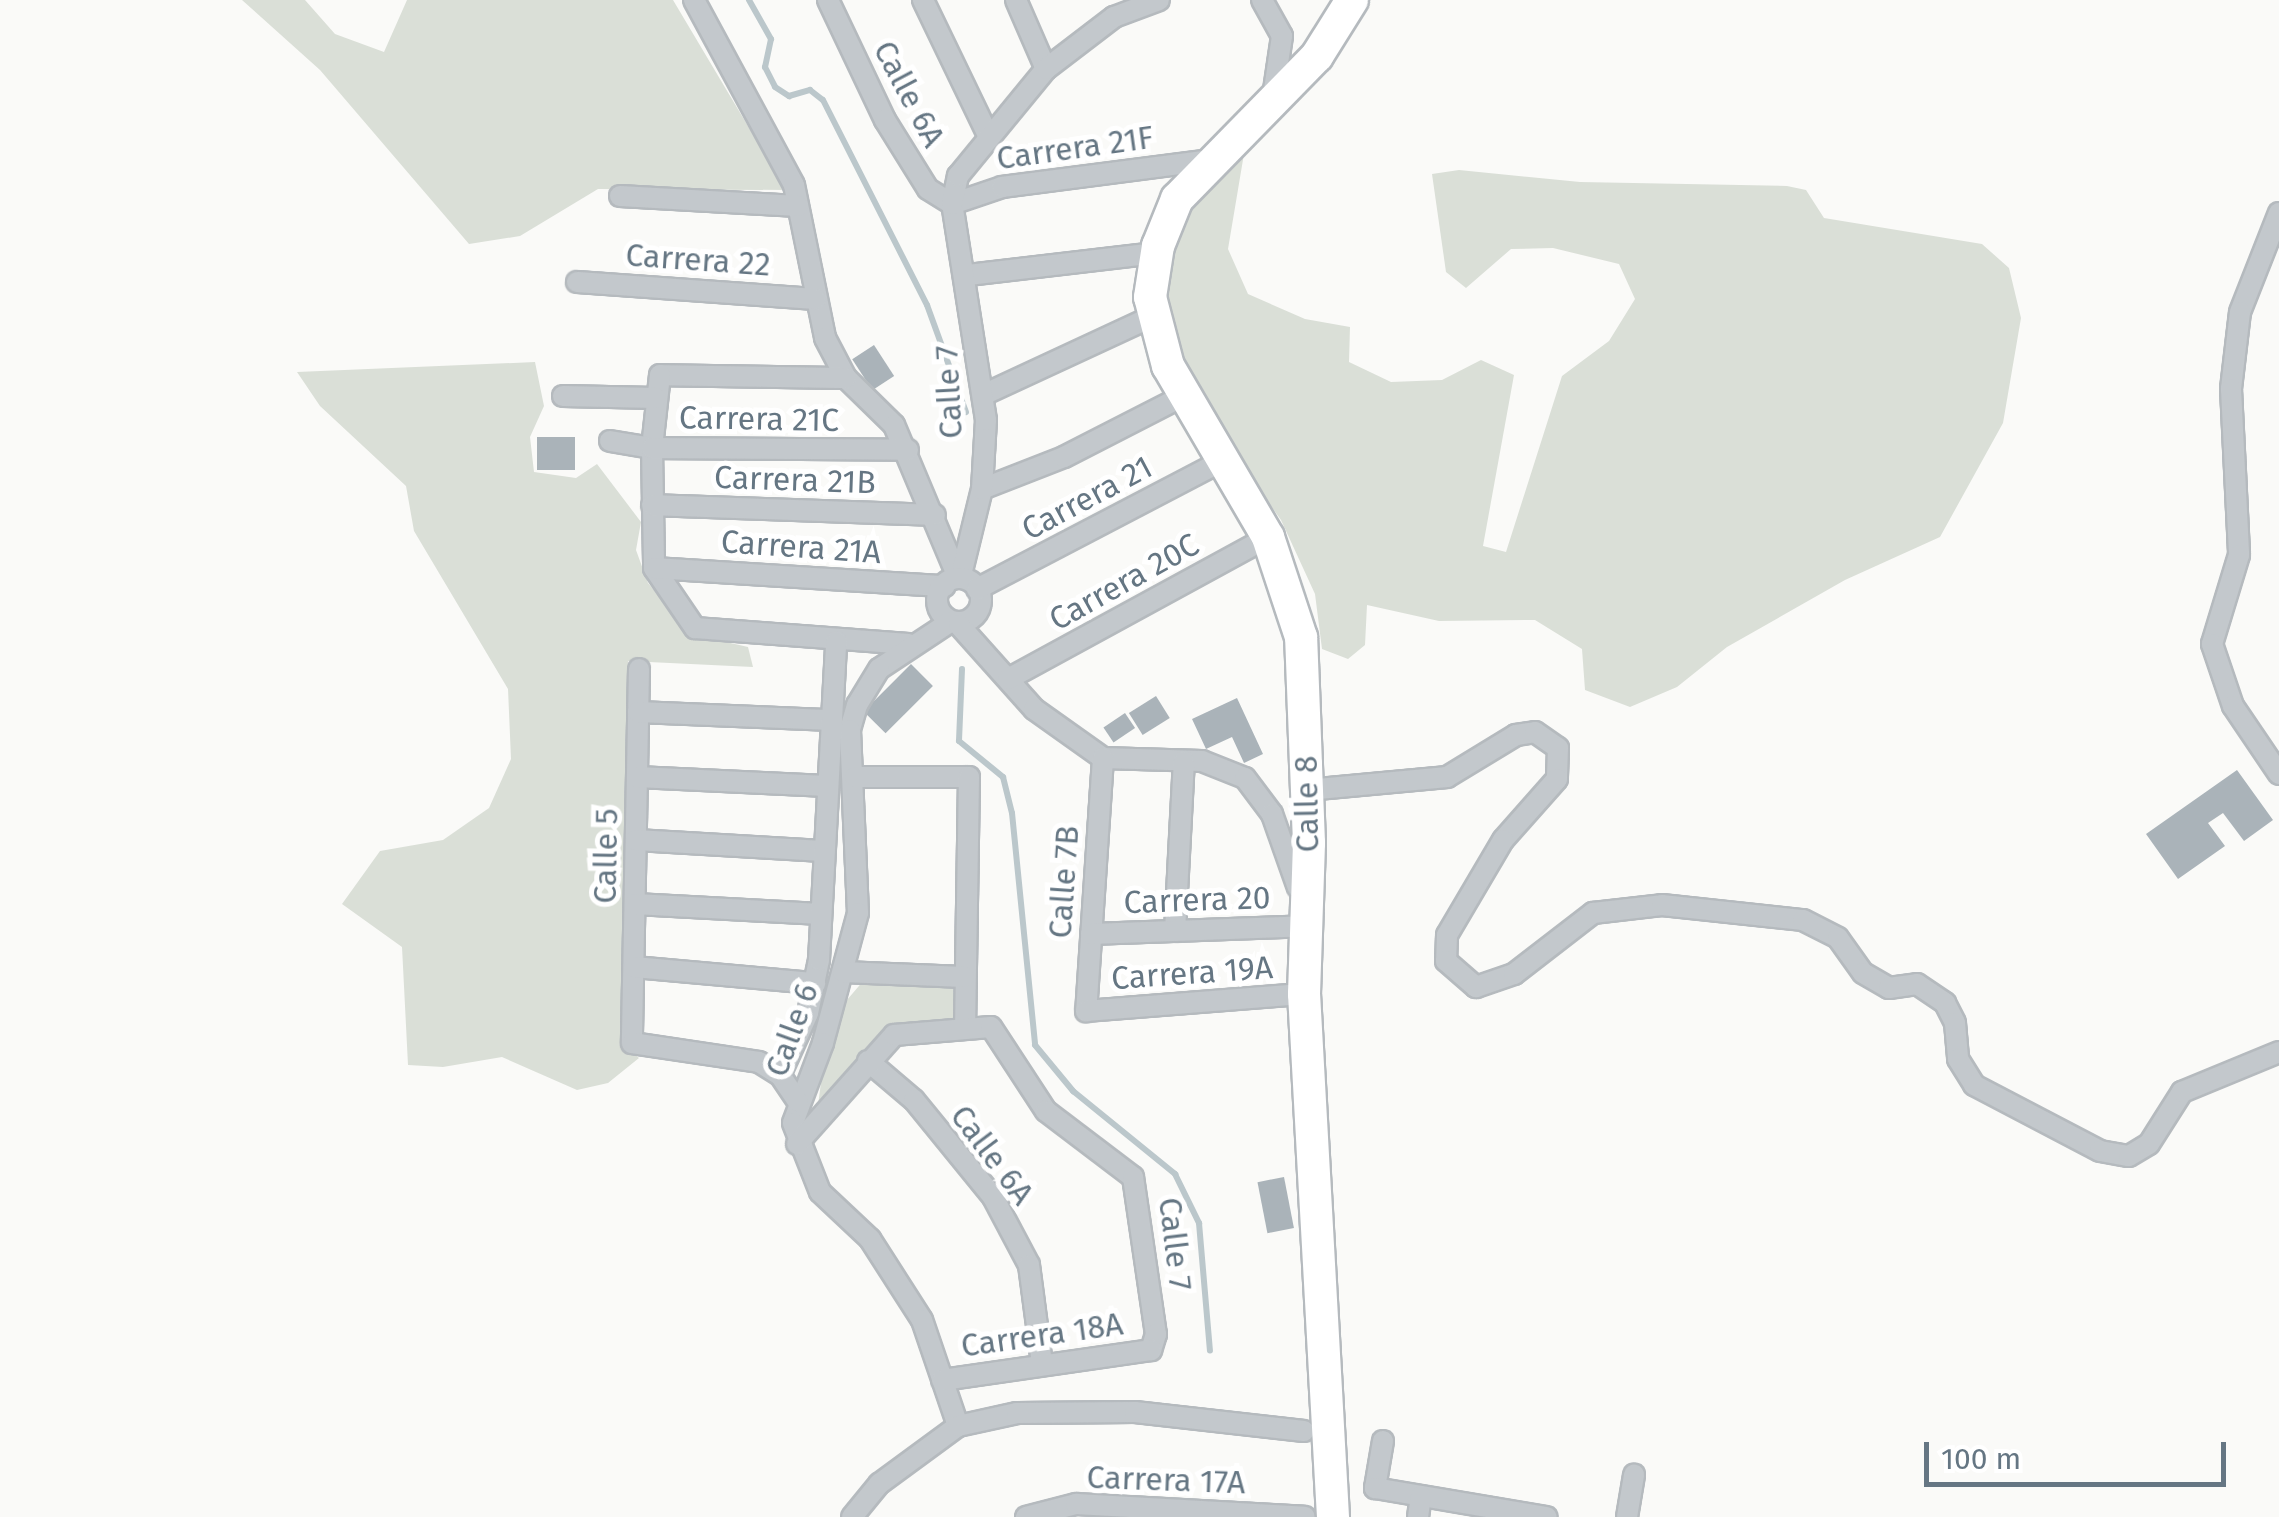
<!DOCTYPE html>
<html>
<head>
<meta charset="utf-8">
<style>
  body { margin:0 }
  #map { position:relative; width:2279px; height:1517px; overflow:hidden; background:#fafaf8; font-family:"Fira Sans",sans-serif }
  div>[style] { position:absolute }
  [style*='--x'] { left:calc(var(--x)*1px); top:calc(var(--y)*1px); width:calc(var(--w)*1px); rotate:calc(var(--a)*1deg) }
  .green>* { inset:0; background:#dadfd7 }
  .stream>* { height:6px; margin:-3px; padding:0 3px; transform-origin:3px; border-radius:3px; background:#bbc7cb }
  .building>* { inset:0; background:#aab3b9; transform-origin:0 0 }
  .roads { filter:drop-shadow(2px 0 #b5babe) drop-shadow(-2px 0 #b5babe) drop-shadow(0 2px #b5babe) drop-shadow(0 -2px #b5babe) }
  .street>* { height:20px; margin:-10px; padding:0 10px; transform-origin:10px; border-radius:10px; background:#c3c8cc }
  .street>.ring { margin:-10px; padding:0; box-sizing:content-box; background:none; border:20px solid #c3c8cc; border-radius:50% }
  .primary>* { height:32px; margin:-16px; padding:0 16px; transform-origin:16px; border-radius:16px; background:#fff }
  span { translate:-50% -50%; white-space:nowrap; text-align:center; line-height:1.15; -webkit-text-stroke:10px #fff; paint-order:stroke }
  .street-label { font-size:32px; color:#657683 }
  .scale { position:absolute; left:1924px; top:1442px; width:302px; height:45px; box-sizing:border-box; border:5px solid #657683; border-top:0; padding-left:12px; font-size:30px; line-height:35px; white-space:nowrap; color:#657683; -webkit-text-stroke:8px #fff; paint-order:stroke }
</style>
</head>
<body>
<div id="map">
  <div class="green">
    <div style="clip-path:polygon(242px 0,305px 0,335px 34px,384px 52px,407px 0,673px 0,786px 190px,598px 189px,520px 236px,469px 244px,320px 70px)"></div>
    <div style="clip-path:polygon(1247px 136px,1228px 249px,1248px 294px,1305px 319px,1350px 327px,1349px 362px,1391px 382px,1442px 380px,1481px 360px,1514px 375px,1483px 546px,1506px 552px,1562px 376px,1609px 341px,1635px 299px,1619px 264px,1553px 248px,1511px 249px,1466px 288px,1446px 272px,1432px 174px,1459px 170px,1580px 182px,1787px 186px,1806px 190px,1824px 218px,1982px 244px,2009px 268px,2021px 318px,2003px 423px,1940px 537px,1845px 580px,1727px 647px,1677px 687px,1630px 707px,1585px 690px,1582px 649px,1535px 620px,1439px 621px,1367px 605px,1365px 645px,1348px 659px,1322px 649px,1315px 594px,1281px 520px,1226px 443px,1162px 323px,1179px 225px)"></div>
    <div style="clip-path:polygon(535px 362px,544px 406px,530px 437px,534px 472px,576px 478px,597px 464px,641px 522px,636px 550px,648px 583px,691px 634px,748px 647px,753px 667px,628px 661px,620px 1043px,639px 1058px,608px 1083px,577px 1090px,502px 1057px,443px 1067px,408px 1065px,402px 947px,342px 904px,380px 851px,443px 840px,489px 808px,511px 759px,508px 689px,414px 531px,406px 486px,320px 406px,297px 372px)"></div>
    <div style="clip-path:polygon(870px 973px,976px 977px,971px 1020px,906px 1024px,817px 1113px,829px 1021px)"></div>
  </div>
  <div class="stream">
    <div style="--x:749;--y:0;--w:45;--a:60.6"></div>
    <div style="--x:771;--y:39;--w:29;--a:102"></div>
    <div style="--x:765;--y:67;--w:22;--a:63"></div>
    <div style="--x:775;--y:87;--w:17;--a:33"></div>
    <div style="--x:789;--y:96;--w:22;--a:-16"></div>
    <div style="--x:810;--y:90;--w:16;--a:38"></div>
    <div style="--x:823;--y:100;--w:230;--a:63.1"></div>
    <div style="--x:927;--y:305;--w:114;--a:70"></div>
    <div style="--x:962;--y:669;--w:72;--a:92.4"></div>
    <div style="--x:959;--y:741;--w:57;--a:39.3"></div>
    <div style="--x:1003;--y:777;--w:37;--a:76"></div>
    <div style="--x:1012;--y:813;--w:233;--a:84.3"></div>
    <div style="--x:1035;--y:1045;--w:60;--a:50.4"></div>
    <div style="--x:1073;--y:1091;--w:132;--a:39.1"></div>
    <div style="--x:1175;--y:1174;--w:55;--a:63.9"></div>
    <div style="--x:1199;--y:1223;--w:128;--a:85.1"></div>
  </div>
  <div class="building">
    <div style="left:874px;top:345px;width:37px;height:26px;rotate:57deg"></div>
    <div style="left:537px;top:437px;width:38px;height:33px"></div>
    <div style="left:911px;top:664px;width:31px;height:67px;rotate:45deg"></div>
    <div style="left:1156px;top:696px;width:26px;height:32px;rotate:58deg"></div>
    <div style="clip-path:polygon(1237px 698px,1263px 754px,1244px 763px,1232px 737px,1206px 749px,1192px 719px)"></div>
    <div style="left:1125px;top:713px;width:18px;height:26px;rotate:56deg"></div>
    <div style="clip-path:polygon(2237px 770px,2273px 820px,2244px 841px,2223px 813px,2208px 823px,2225px 846px,2178px 879px,2146px 834px)"></div>
    <div style="left:1284px;top:1177px;width:52px;height:27px;rotate:79deg"></div>
  </div>
  <div class="roads">
    <div class="street">
      <div style="--x:694;--y:0;--w:210;--a:61.6"></div>
      <div style="--x:794;--y:185;--w:156;--a:78.5"></div>
      <div style="--x:825;--y:338;--w:45;--a:62.3"></div>
      <div style="--x:846;--y:378;--w:67;--a:44.4"></div>
      <div style="--x:894;--y:425;--w:163;--a:67.2"></div>
      <div style="--x:828;--y:0;--w:133;--a:64.6"></div>
      <div style="--x:885;--y:120;--w:81;--a:58.1"></div>
      <div style="--x:928;--y:189;--w:28;--a:32"></div>
      <div style="--x:923;--y:0;--w:150;--a:64.3"></div>
      <div style="--x:1016;--y:0;--w:75;--a:66.5"></div>
      <div style="--x:1262;--y:0;--w:41;--a:60.9"></div>
      <div style="--x:1282;--y:36;--w:62;--a:98.4"></div>
      <div style="--x:620;--y:196;--w:178;--a:3.2"></div>
      <div style="--x:952;--y:204;--w:53;--a:-18.8"></div>
      <div style="--x:1002;--y:187;--w:209;--a:-7.4"></div>
      <div style="--x:2279;--y:213;--w:106;--a:111.5"></div>
      <div style="--x:2240;--y:312;--w:78;--a:96.7"></div>
      <div style="--x:2231;--y:389;--w:166;--a:87.2"></div>
      <div style="--x:2239;--y:555;--w:93;--a:106.9"></div>
      <div style="--x:2212;--y:644;--w:65;--a:71.3"></div>
      <div style="--x:2233;--y:706;--w:82;--a:55.9"></div>
      <div style="--x:968;--y:275;--w:189;--a:-6.7"></div>
      <div style="--x:577;--y:282;--w:239;--a:4.1"></div>
      <div style="--x:846;--y:378;--w:186;--a:-179.1"></div>
      <div style="--x:660;--y:375;--w:73;--a:96.3"></div>
      <div style="--x:652;--y:448;--w:120;--a:89"></div>
      <div style="--x:654;--y:568;--w:73;--a:55.7"></div>
      <div style="--x:695;--y:628;--w:214;--a:4.3"></div>
      <div style="--x:983;--y:395;--w:185;--a:-24.9"></div>
      <div style="--x:563;--y:396;--w:93;--a:1.2"></div>
      <div style="--x:610;--y:441;--w:43;--a:9.5"></div>
      <div style="--x:652;--y:448;--w:256;--a:0.4"></div>
      <div style="--x:982;--y:489;--w:88;--a:-21.3"></div>
      <div style="--x:1064;--y:457;--w:134;--a:-27.1"></div>
      <div style="--x:652;--y:505;--w:283;--a:2"></div>
      <div style="--x:654;--y:568;--w:291;--a:3.6"></div>
      <div style="--x:961;--y:575;--w:89;--a:-76.3"></div>
      <div style="--x:982;--y:489;--w:69;--a:-86.7"></div>
      <div style="--x:986;--y:420;--w:219;--a:-98.9"></div>
      <div style="--x:952;--y:204;--w:29;--a:-78"></div>
      <div style="--x:958;--y:176;--w:139;--a:-50.6"></div>
      <div style="--x:1046;--y:69;--w:86;--a:-37.4"></div>
      <div style="--x:1114;--y:17;--w:48;--a:-20.7"></div>
      <div class="ring" style="left:937px;top:578px;width:24px;height:24px"></div>
      <div style="--x:977;--y:589;--w:279;--a:-27.6"></div>
      <div style="--x:950;--y:622;--w:85;--a:146.5"></div>
      <div style="--x:879;--y:669;--w:42;--a:121.4"></div>
      <div style="--x:857;--y:705;--w:26;--a:106"></div>
      <div style="--x:850;--y:730;--w:183;--a:87.5"></div>
      <div style="--x:858;--y:913;--w:135;--a:105.1"></div>
      <div style="--x:823;--y:1043;--w:85;--a:110.6"></div>
      <div style="--x:793;--y:1123;--w:74;--a:68.6"></div>
      <div style="--x:820;--y:1192;--w:69;--a:43.2"></div>
      <div style="--x:870;--y:1239;--w:96;--a:57.3"></div>
      <div style="--x:922;--y:1320;--w:112;--a:71.2"></div>
      <div style="--x:959;--y:625;--w:113;--a:48.2"></div>
      <div style="--x:1034;--y:709;--w:85;--a:35.4"></div>
      <div style="--x:1103;--y:758;--w:99;--a:1.7"></div>
      <div style="--x:1202;--y:761;--w:46;--a:21.6"></div>
      <div style="--x:1245;--y:778;--w:45;--a:53.1"></div>
      <div style="--x:1272;--y:814;--w:78;--a:70.6"></div>
      <div style="--x:639;--y:669;--w:374;--a:91.1"></div>
      <div style="--x:632;--y:1043;--w:128;--a:8.5"></div>
      <div style="--x:759;--y:1062;--w:25;--a:32"></div>
      <div style="--x:780;--y:1075;--w:32;--a:56"></div>
      <div style="--x:1008;--y:679;--w:296;--a:-28.6"></div>
      <div style="--x:638;--y:712;--w:194;--a:2.4"></div>
      <div style="--x:1103;--y:758;--w:254;--a:93.8"></div>
      <div style="--x:1086;--y:1011;--w:219;--a:-4.5"></div>
      <div style="--x:637;--y:777;--w:190;--a:2.7"></div>
      <div style="--x:855;--y:777;--w:114;--a:0"></div>
      <div style="--x:969;--y:777;--w:251;--a:90.9"></div>
      <div style="--x:1307;--y:790;--w:141;--a:-5.3"></div>
      <div style="--x:1447;--y:777;--w:81;--a:-31.3"></div>
      <div style="--x:1516;--y:735;--w:19;--a:-9"></div>
      <div style="--x:1535;--y:732;--w:28;--a:35"></div>
      <div style="--x:1558;--y:748;--w:31;--a:92"></div>
      <div style="--x:1557;--y:779;--w:81;--a:131.5"></div>
      <div style="--x:1503;--y:840;--w:110;--a:120.5"></div>
      <div style="--x:1447;--y:935;--w:26;--a:92"></div>
      <div style="--x:1446;--y:961;--w:40;--a:41"></div>
      <div style="--x:1476;--y:987;--w:40;--a:-18.9"></div>
      <div style="--x:1514;--y:974;--w:100;--a:-37.7"></div>
      <div style="--x:1593;--y:913;--w:69;--a:-6.6"></div>
      <div style="--x:1662;--y:905;--w:142;--a:6.1"></div>
      <div style="--x:1803;--y:920;--w:39;--a:27"></div>
      <div style="--x:1838;--y:938;--w:43;--a:54.5"></div>
      <div style="--x:1863;--y:973;--w:30;--a:30"></div>
      <div style="--x:1889;--y:988;--w:28;--a:-8"></div>
      <div style="--x:1917;--y:984;--w:34;--a:34"></div>
      <div style="--x:1945;--y:1003;--w:22;--a:63"></div>
      <div style="--x:1955;--y:1023;--w:36;--a:85"></div>
      <div style="--x:1958;--y:1059;--w:31;--a:58"></div>
      <div style="--x:1974;--y:1085;--w:142;--a:27.6"></div>
      <div style="--x:2100;--y:1151;--w:29;--a:10"></div>
      <div style="--x:2129;--y:1156;--w:23;--a:-31"></div>
      <div style="--x:2149;--y:1144;--w:62;--a:-57.6"></div>
      <div style="--x:2182;--y:1092;--w:105;--a:-22.4"></div>
      <div style="--x:636;--y:840;--w:187;--a:3.4"></div>
      <div style="--x:635;--y:904;--w:186;--a:3.1"></div>
      <div style="--x:1175;--y:931;--w:170;--a:-87"></div>
      <div style="--x:1091;--y:934;--w:214;--a:-2.1"></div>
      <div style="--x:1305;--y:926;--w:9;--a:-103"></div>
      <div style="--x:634;--y:967;--w:182;--a:5.1"></div>
      <div style="--x:843;--y:972;--w:121;--a:2.4"></div>
      <div style="--x:868;--y:1061;--w:60;--a:40.3"></div>
      <div style="--x:914;--y:1100;--w:125;--a:50.8"></div>
      <div style="--x:993;--y:1197;--w:77;--a:62.1"></div>
      <div style="--x:1029;--y:1265;--w:100;--a:82.5"></div>
      <div style="--x:780;--y:1075;--w:68;--a:-65.7"></div>
      <div style="--x:808;--y:1013;--w:54;--a:-78.3"></div>
      <div style="--x:819;--y:960;--w:319;--a:-86.9"></div>
      <div style="--x:797;--y:1144;--w:146;--a:-48.3"></div>
      <div style="--x:894;--y:1035;--w:97;--a:-4.7"></div>
      <div style="--x:991;--y:1027;--w:100;--a:56.8"></div>
      <div style="--x:1046;--y:1111;--w:109;--a:37.2"></div>
      <div style="--x:1133;--y:1177;--w:159;--a:81.7"></div>
      <div style="--x:1156;--y:1334;--w:17;--a:107"></div>
      <div style="--x:1151;--y:1350;--w:211;--a:171.8"></div>
      <div style="--x:1383;--y:1441;--w:48;--a:99.7"></div>
      <div style="--x:1375;--y:1488;--w:174;--a:9.6"></div>
      <div style="--x:852;--y:1517;--w:43;--a:-50.7"></div>
      <div style="--x:879;--y:1484;--w:98;--a:-36.3"></div>
      <div style="--x:958;--y:1426;--w:60;--a:-12.4"></div>
      <div style="--x:1017;--y:1413;--w:118;--a:-0.5"></div>
      <div style="--x:1135;--y:1412;--w:170;--a:6.4"></div>
      <div style="--x:1026;--y:1517;--w:52;--a:-14.6"></div>
      <div style="--x:1076;--y:1504;--w:229;--a:3.2"></div>
      <div style="--x:1418;--y:1517;--w:21;--a:-82"></div>
      <div style="--x:1627;--y:1517;--w:43;--a:-80.5"></div>
    </div>
    <div class="primary">
      <div style="--x:1333;--y:1517;--w:524;--a:-93.17"></div>
      <div style="--x:1304;--y:994;--w:151;--a:-88.1"></div>
      <div style="--x:1309;--y:843;--w:206;--a:-92.2"></div>
      <div style="--x:1301;--y:637;--w:105;--a:-108.3"></div>
      <div style="--x:1268;--y:537;--w:198;--a:-120.3"></div>
      <div style="--x:1168;--y:366;--w:71;--a:-104.6"></div>
      <div style="--x:1150;--y:297;--w:52;--a:-81.1"></div>
      <div style="--x:1158;--y:246;--w:51;--a:-68"></div>
      <div style="--x:1177;--y:199;--w:200;--a:-45.6"></div>
      <div style="--x:1317;--y:56;--w:66;--a:-58"></div>
    </div>
  </div>
  <div class="street-label">
    <span style="left:909px;top:94px;rotate:62deg">Calle 6A</span>
    <span style="left:1075px;top:148px;rotate:-8deg">Carrera 21F</span>
    <span style="left:698px;top:260px;rotate:4deg">Carrera 22</span>
    <span style="left:949px;top:392px;rotate:-93deg">Calle 7</span>
    <span style="left:759px;top:419px;rotate:1deg">Carrera 21C</span>
    <span style="left:795px;top:480px;rotate:2deg">Carrera 21B</span>
    <span style="left:1087px;top:498px;rotate:-28deg">Carrera 21</span>
    <span style="left:801px;top:547px;rotate:4deg">Carrera 21A</span>
    <span style="left:1124px;top:582px;rotate:-29deg">Carrera 20C</span>
    <span style="left:1307px;top:804px;rotate:-91deg">Calle 8</span>
    <span style="left:606px;top:856px;rotate:-89deg">Calle 5</span>
    <span style="left:1064px;top:882px;rotate:-86deg">Calle 7B</span>
    <span style="left:1197px;top:900px;rotate:-2deg">Carrera 20</span>
    <span style="left:1192px;top:973px;rotate:-4deg">Carrera 19A</span>
    <span style="left:792px;top:1030px;rotate:-70deg">Calle 6</span>
    <span style="left:992px;top:1155px;rotate:53deg">Calle 6A</span>
    <span style="left:1175px;top:1244px;rotate:83deg">Calle 7</span>
    <span style="left:1042px;top:1335px;rotate:-8deg">Carrera 18A</span>
    <span style="left:1166px;top:1480px;rotate:2deg">Carrera 17A</span>
  </div>
  <div class="scale">100 m</div>
</div>
</body>
</html>
